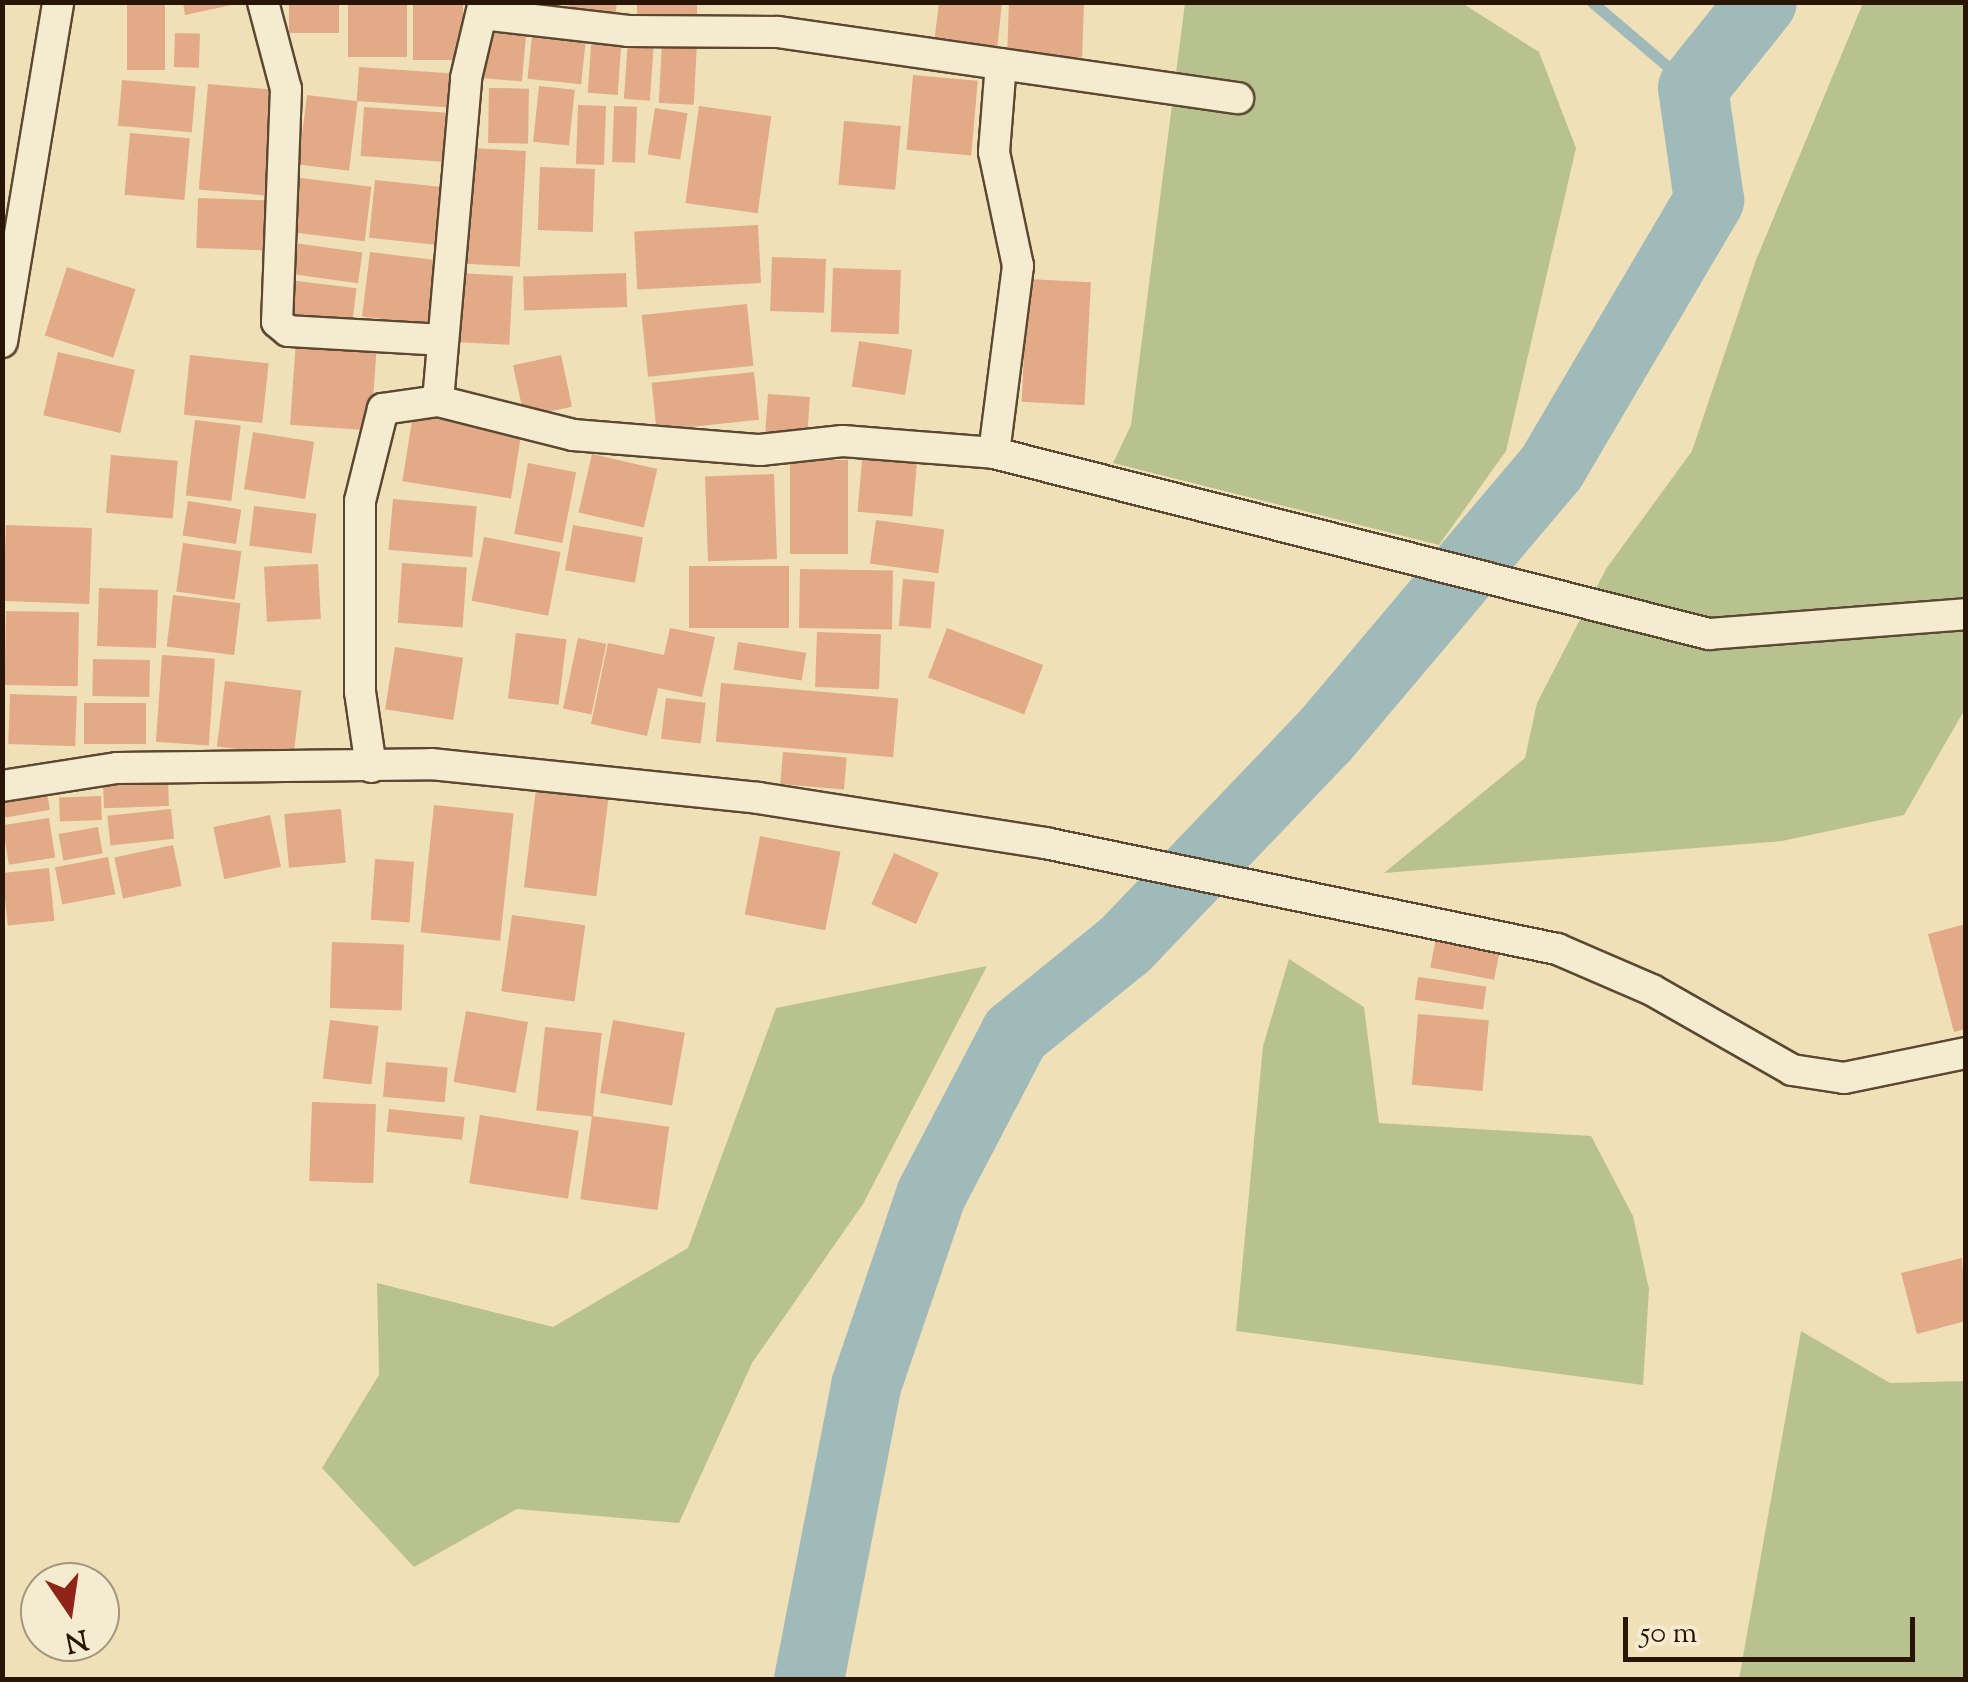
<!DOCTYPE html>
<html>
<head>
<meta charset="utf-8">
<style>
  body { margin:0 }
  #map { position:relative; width:1968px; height:1682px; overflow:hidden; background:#f0e0b7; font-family:"Sorts Mill Goudy",serif }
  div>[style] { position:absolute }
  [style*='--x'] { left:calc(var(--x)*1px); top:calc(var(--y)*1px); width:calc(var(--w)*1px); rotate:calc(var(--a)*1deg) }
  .green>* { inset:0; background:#b8c28f }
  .stream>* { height:11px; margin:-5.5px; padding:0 5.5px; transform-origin:5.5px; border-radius:5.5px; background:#a0baba }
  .river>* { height:70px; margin:-35px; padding:0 35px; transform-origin:35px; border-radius:35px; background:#a0baba }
  .building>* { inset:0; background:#e2aa87; transform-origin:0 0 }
  .roads { filter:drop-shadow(2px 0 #5b4832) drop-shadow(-2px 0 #5b4832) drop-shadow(0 2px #5b4832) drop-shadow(0 -2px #5b4832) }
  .minor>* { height:30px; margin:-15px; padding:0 15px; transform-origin:15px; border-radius:15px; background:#f5ebd0 }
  span { translate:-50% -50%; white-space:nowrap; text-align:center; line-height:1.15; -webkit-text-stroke:9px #f5ebd0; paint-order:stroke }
  .frame { position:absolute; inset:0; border:5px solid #291506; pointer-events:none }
  .north { position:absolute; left:20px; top:1562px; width:100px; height:100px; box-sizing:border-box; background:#f5ebd0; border:2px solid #a3957f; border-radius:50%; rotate:167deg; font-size:28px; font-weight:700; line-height:40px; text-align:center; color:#291506 }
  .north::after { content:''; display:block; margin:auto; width:35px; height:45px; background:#8f2418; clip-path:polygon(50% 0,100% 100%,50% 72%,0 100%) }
  .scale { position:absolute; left:1623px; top:1617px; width:292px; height:45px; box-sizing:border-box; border:5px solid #291506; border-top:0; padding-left:12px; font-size:30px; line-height:35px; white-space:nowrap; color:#291506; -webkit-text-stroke:8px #f5ebd0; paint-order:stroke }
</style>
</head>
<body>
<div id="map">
  <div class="green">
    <div style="clip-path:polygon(1185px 3px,1462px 3px,1539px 52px,1576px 148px,1506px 451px,1439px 545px,1113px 463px,1131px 425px)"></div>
    <div style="clip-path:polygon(1863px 3px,1965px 3px,1965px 709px,1904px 815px,1782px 841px,1384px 873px,1525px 758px,1537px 703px,1606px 569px,1692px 451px,1756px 260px)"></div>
    <div style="clip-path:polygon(1289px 959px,1364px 1007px,1379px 1123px,1591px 1136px,1633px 1216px,1649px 1289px,1643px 1385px,1236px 1331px,1263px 1046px)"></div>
    <div style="clip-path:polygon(987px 966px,863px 1204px,752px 1363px,679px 1523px,517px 1509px,414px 1567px,322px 1468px,379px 1375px,377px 1283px,553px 1327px,688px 1248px,776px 1008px)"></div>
    <div style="clip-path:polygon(1801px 1331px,1890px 1383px,1965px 1381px,1963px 1679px,1739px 1679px)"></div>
  </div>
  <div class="stream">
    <div style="--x:1592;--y:2;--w:133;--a:40.4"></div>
  </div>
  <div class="river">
    <div style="--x:809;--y:1680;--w:299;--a:-79"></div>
    <div style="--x:866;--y:1386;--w:202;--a:-71.2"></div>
    <div style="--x:931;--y:1195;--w:182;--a:-62.4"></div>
    <div style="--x:1015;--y:1034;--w:141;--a:-39"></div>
    <div style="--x:1125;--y:945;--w:288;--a:-46.3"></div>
    <div style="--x:1324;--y:737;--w:353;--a:-49.8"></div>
    <div style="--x:1552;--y:467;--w:310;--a:-59.5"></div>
    <div style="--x:1709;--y:200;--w:113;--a:-98.1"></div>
    <div style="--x:1693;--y:88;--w:110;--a:-51.3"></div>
  </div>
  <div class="building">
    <div style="left:127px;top:2px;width:38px;height:68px"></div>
    <div style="clip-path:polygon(183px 2px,236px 2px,236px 4px,185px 15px)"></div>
    <div style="left:289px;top:2px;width:50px;height:31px"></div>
    <div style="left:348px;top:2px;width:59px;height:55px"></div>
    <div style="left:413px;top:2px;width:50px;height:58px"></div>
    <div style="clip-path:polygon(570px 2px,617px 2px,614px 24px,568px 19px)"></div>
    <div style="left:637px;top:2px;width:60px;height:23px"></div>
    <div style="clip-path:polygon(939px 2px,1002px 2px,997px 50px,934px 44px)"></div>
    <div style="left:1009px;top:2px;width:75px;height:53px;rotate:2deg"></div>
    <div style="left:484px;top:22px;width:43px;height:56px;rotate:5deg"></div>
    <div style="left:533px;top:26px;width:54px;height:53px;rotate:6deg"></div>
    <div style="left:592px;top:32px;width:30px;height:61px;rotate:4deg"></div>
    <div style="left:175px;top:33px;width:25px;height:34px;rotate:2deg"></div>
    <div style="left:628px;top:40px;width:26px;height:59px;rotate:4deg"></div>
    <div style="left:662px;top:42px;width:35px;height:61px;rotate:3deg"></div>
    <div style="left:359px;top:67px;width:97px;height:34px;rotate:4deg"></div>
    <div style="left:913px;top:75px;width:65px;height:75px;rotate:5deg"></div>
    <div style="left:122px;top:80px;width:74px;height:46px;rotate:5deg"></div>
    <div style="left:208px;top:84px;width:73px;height:106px;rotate:5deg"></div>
    <div style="left:539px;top:86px;width:36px;height:56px;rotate:6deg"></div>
    <div style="left:489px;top:88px;width:40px;height:55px;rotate:1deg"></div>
    <div style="left:307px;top:95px;width:51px;height:70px;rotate:7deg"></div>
    <div style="left:578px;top:105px;width:28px;height:59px;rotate:2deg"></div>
    <div style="left:614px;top:106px;width:23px;height:56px;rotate:2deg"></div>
    <div style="left:699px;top:106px;width:73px;height:98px;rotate:8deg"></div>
    <div style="left:364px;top:107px;width:87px;height:49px;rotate:4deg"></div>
    <div style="left:655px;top:108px;width:33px;height:47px;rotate:9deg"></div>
    <div style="left:844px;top:121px;width:57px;height:64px;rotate:5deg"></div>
    <div style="left:130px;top:133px;width:60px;height:62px;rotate:5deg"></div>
    <div style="left:471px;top:148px;width:55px;height:116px;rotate:3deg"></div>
    <div style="left:540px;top:167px;width:55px;height:63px;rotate:2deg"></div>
    <div style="left:293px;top:177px;width:79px;height:55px;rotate:7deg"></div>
    <div style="left:375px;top:180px;width:77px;height:58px;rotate:6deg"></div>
    <div style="left:198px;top:198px;width:71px;height:50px;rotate:2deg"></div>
    <div style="left:758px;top:225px;width:58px;height:124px;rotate:87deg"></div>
    <div style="left:294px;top:243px;width:69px;height:31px;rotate:8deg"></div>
    <div style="left:370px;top:252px;width:68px;height:65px;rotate:7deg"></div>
    <div style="left:772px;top:257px;width:54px;height:54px;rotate:2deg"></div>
    <div style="left:67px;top:267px;width:72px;height:72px;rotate:18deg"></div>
    <div style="left:833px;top:268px;width:68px;height:64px;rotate:2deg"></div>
    <div style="left:457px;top:273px;width:56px;height:69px;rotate:3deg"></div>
    <div style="left:626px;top:273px;width:34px;height:103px;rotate:88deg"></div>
    <div style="left:1028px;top:279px;width:63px;height:123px;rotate:3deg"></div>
    <div style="left:289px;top:280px;width:68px;height:33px;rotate:7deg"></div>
    <div style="left:747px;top:304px;width:62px;height:106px;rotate:84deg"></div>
    <div style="left:296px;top:340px;width:81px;height:85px;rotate:4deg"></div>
    <div style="left:859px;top:341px;width:54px;height:46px;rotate:9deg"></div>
    <div style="left:58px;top:352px;width:79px;height:65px;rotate:13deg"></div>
    <div style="left:190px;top:355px;width:79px;height:60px;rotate:6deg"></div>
    <div style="left:561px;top:355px;width:53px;height:49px;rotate:78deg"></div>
    <div style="left:754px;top:372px;width:48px;height:103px;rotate:84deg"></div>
    <div style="left:768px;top:394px;width:42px;height:42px;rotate:4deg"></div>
    <div style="left:413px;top:414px;width:110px;height:68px;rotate:9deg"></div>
    <div style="left:195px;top:420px;width:46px;height:76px;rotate:7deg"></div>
    <div style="left:253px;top:432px;width:62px;height:58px;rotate:9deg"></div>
    <div style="left:863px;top:449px;width:55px;height:63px;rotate:5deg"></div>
    <div style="left:592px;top:454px;width:67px;height:60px;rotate:13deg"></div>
    <div style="left:111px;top:455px;width:67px;height:58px;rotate:5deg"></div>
    <div style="left:790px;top:460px;width:58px;height:94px"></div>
    <div style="left:528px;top:463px;width:49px;height:72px;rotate:11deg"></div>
    <div style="left:774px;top:474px;width:85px;height:69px;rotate:88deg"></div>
    <div style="left:393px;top:499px;width:84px;height:51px;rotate:5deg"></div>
    <div style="left:188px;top:501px;width:54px;height:35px;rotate:9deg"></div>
    <div style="left:254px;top:506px;width:63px;height:40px;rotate:7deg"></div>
    <div style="left:876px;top:520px;width:69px;height:44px;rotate:8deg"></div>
    <div style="left:6px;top:525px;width:86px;height:76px;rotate:2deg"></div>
    <div style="left:573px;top:525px;width:71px;height:46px;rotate:10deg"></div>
    <div style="left:484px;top:537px;width:78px;height:65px;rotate:11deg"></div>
    <div style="left:183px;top:543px;width:59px;height:49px;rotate:8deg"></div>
    <div style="left:402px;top:563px;width:65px;height:60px;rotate:4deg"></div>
    <div style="left:318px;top:564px;width:55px;height:54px;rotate:87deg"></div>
    <div style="left:689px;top:566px;width:100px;height:62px"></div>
    <div style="left:800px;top:569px;width:93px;height:59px;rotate:1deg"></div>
    <div style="left:903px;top:579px;width:32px;height:47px;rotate:5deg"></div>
    <div style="left:99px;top:588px;width:59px;height:58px;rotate:2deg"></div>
    <div style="left:173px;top:595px;width:68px;height:52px;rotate:7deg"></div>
    <div style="left:6px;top:611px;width:73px;height:74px;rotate:1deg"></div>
    <div style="clip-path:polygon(670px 628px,715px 637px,702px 697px,658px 688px,647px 736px,591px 724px,608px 643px,664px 655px)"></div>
    <div style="left:947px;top:628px;width:103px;height:53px;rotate:21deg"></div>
    <div style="left:817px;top:632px;width:64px;height:55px;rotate:2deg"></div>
    <div style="left:516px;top:633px;width:51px;height:66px;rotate:7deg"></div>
    <div style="left:578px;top:638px;width:29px;height:72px;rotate:12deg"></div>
    <div style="left:738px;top:642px;width:69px;height:28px;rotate:9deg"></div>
    <div style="left:395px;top:647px;width:69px;height:63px;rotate:9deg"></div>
    <div style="left:162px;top:655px;width:53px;height:87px;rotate:4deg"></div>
    <div style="left:93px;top:659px;width:57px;height:37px;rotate:1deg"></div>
    <div style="left:225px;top:681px;width:77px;height:66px;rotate:7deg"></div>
    <div style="left:721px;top:683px;width:178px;height:59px;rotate:5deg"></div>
    <div style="left:10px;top:694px;width:67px;height:50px;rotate:2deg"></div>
    <div style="left:666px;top:698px;width:40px;height:41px;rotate:7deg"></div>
    <div style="left:84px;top:703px;width:62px;height:41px"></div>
    <div style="left:783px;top:752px;width:64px;height:32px;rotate:5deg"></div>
    <div style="left:168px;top:779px;width:27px;height:65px;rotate:88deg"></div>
    <div style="left:46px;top:787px;width:23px;height:45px;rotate:80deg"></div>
    <div style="left:536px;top:789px;width:73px;height:99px;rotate:7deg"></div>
    <div style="left:101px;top:796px;width:24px;height:42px;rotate:88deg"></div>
    <div style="left:434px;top:805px;width:80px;height:128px;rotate:6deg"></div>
    <div style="left:171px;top:809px;width:30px;height:64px;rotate:84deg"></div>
    <div style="left:341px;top:809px;width:54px;height:57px;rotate:85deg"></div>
    <div style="left:270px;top:815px;width:53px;height:58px;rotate:78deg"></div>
    <div style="left:49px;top:818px;width:40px;height:47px;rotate:81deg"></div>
    <div style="left:98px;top:827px;width:27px;height:40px;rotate:80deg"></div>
    <div style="left:760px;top:836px;width:82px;height:80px;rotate:11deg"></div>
    <div style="left:173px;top:845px;width:42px;height:60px;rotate:78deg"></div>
    <div style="left:894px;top:853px;width:49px;height:56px;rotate:24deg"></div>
    <div style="left:108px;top:857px;width:38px;height:54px;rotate:79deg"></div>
    <div style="left:375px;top:859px;width:39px;height:61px;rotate:4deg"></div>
    <div style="left:49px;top:868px;width:53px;height:47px;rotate:84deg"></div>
    <div style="left:512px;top:915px;width:74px;height:77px;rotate:8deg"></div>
    <div style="clip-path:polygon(1966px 924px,1966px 1029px,1954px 1032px,1928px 934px)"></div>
    <div style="left:1436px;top:938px;width:65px;height:30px;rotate:11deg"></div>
    <div style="left:332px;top:942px;width:72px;height:66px;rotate:2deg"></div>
    <div style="left:1418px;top:977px;width:69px;height:23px;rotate:8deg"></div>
    <div style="left:466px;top:1011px;width:63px;height:72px;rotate:10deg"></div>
    <div style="left:1418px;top:1014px;width:71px;height:71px;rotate:5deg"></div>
    <div style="left:330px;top:1020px;width:49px;height:59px;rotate:7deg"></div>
    <div style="left:613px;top:1020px;width:73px;height:74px;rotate:10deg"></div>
    <div style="left:545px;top:1027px;width:57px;height:84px;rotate:6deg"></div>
    <div style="left:386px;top:1062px;width:62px;height:35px;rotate:5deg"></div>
    <div style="left:312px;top:1102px;width:64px;height:79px;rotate:2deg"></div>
    <div style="left:389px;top:1109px;width:76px;height:23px;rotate:6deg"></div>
    <div style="left:480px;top:1115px;width:100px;height:69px;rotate:9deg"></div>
    <div style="left:592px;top:1116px;width:78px;height:84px;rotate:8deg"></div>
    <div style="clip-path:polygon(1962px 1258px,1966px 1321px,1917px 1334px,1901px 1273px)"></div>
  </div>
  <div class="roads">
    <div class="minor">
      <div style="--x:263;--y:2;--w:90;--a:75.2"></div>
      <div style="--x:286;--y:89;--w:233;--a:92.2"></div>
      <div style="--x:277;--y:322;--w:14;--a:39"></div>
      <div style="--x:288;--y:331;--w:154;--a:3.3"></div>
      <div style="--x:482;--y:14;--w:147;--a:6.6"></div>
      <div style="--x:628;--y:31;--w:150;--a:0.4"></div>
      <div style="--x:778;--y:32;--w:465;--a:8.2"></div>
      <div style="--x:2;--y:342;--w:345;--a:-80.6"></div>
      <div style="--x:438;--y:401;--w:139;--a:14.1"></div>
      <div style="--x:573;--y:435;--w:188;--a:4.6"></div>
      <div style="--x:760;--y:450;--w:83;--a:-6.2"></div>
      <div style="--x:843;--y:441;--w:151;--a:4.5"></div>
      <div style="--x:994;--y:453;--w:738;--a:14.21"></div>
      <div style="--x:1709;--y:634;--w:258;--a:-4.4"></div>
      <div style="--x:994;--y:453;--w:189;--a:-82.7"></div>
      <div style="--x:1018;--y:266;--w:116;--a:-101.9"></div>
      <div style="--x:994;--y:152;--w:88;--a:-85.5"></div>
      <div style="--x:371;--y:767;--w:76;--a:-98.3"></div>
      <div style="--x:360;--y:692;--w:191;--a:-90"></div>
      <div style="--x:360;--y:501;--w:95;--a:-76"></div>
      <div style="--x:383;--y:409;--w:56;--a:-8.3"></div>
      <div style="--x:438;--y:401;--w:324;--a:-85"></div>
      <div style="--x:466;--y:78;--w:78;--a:-76.7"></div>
      <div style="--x:2;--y:786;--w:116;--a:-8.9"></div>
      <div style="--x:117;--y:768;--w:314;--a:-0.7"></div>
      <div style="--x:431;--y:764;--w:329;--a:5.9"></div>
      <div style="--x:758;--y:798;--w:291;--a:8.9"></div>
      <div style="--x:1045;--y:843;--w:523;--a:11.7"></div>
      <div style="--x:1557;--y:949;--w:103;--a:23.3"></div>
      <div style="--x:1652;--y:990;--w:161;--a:29.7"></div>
      <div style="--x:1792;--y:1070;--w:53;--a:8.7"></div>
      <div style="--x:1844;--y:1078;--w:125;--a:-11.6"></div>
    </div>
  </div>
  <div class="frame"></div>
  <div class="north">N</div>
  <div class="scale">50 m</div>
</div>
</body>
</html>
